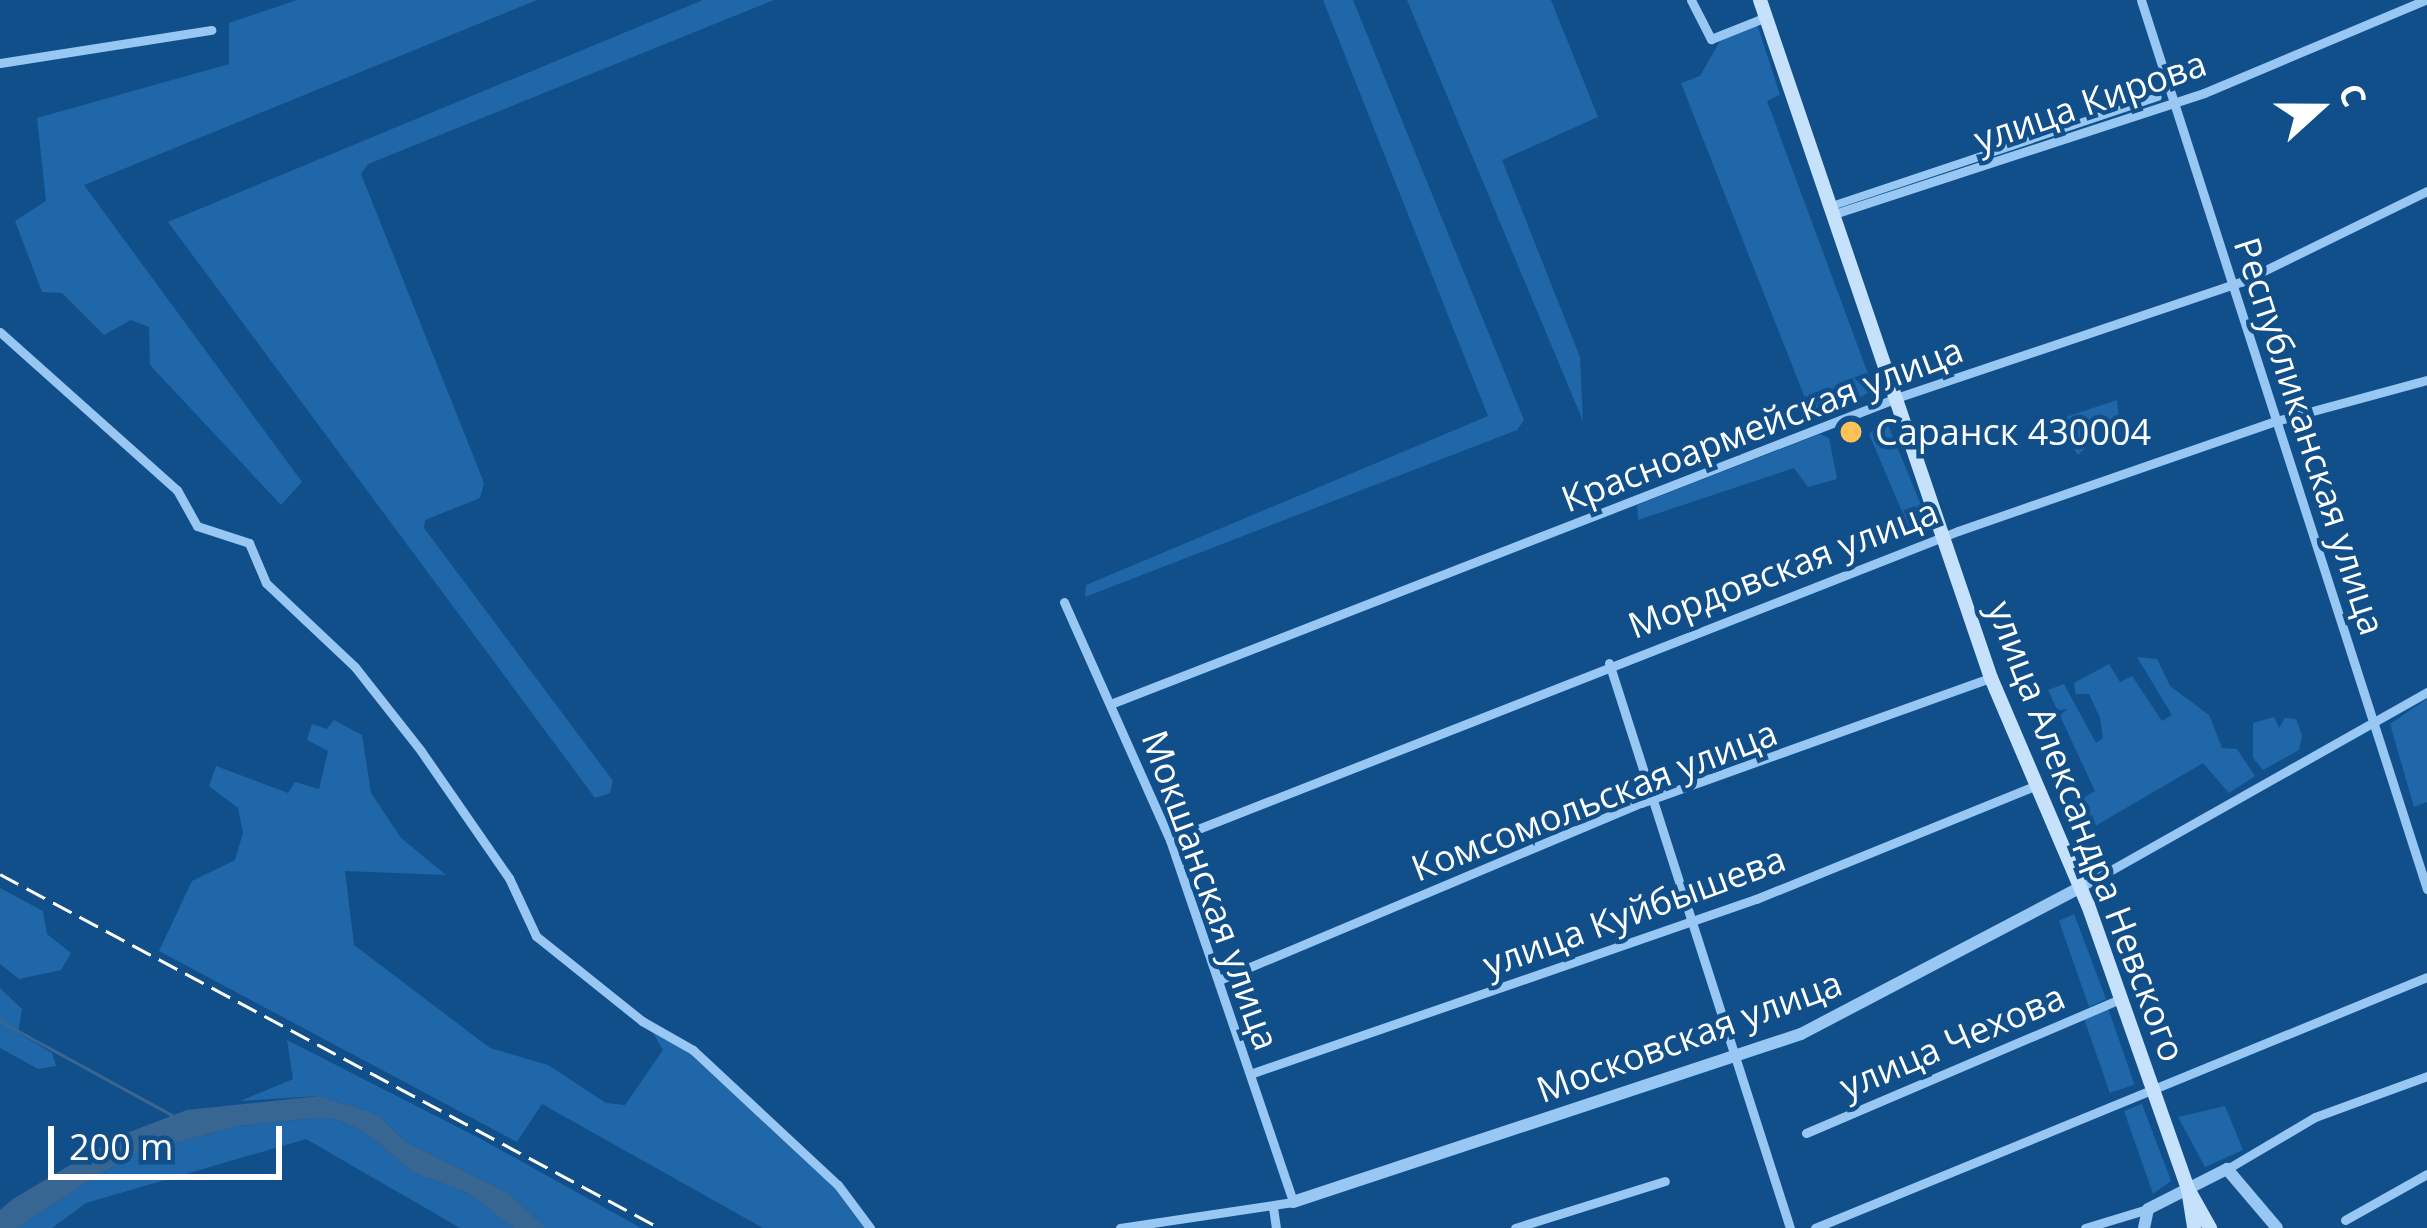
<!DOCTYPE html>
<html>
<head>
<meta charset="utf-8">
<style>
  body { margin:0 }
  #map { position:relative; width:2427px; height:1228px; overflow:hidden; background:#114f8b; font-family:"Open Sans",sans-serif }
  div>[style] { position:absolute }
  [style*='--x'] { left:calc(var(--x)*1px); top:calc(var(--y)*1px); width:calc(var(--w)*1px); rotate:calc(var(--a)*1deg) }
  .green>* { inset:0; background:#1f67a9; transform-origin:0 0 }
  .water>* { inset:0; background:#386692 }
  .stream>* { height:3px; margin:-1.5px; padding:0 1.5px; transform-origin:1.5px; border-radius:1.5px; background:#386692 }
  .pedestrian>* { height:8px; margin:-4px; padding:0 4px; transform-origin:4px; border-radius:4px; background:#97c7f2 }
  .minor>* { height:9px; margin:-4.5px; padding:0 4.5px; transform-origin:4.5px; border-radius:4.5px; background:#97c7f2 }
  .tertiary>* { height:12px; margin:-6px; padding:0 6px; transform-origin:6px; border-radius:6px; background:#97c7f2 }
  .secondary>* { height:14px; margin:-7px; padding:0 7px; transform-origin:7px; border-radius:7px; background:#c5e1fc }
  .rail>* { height:3px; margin-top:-1.5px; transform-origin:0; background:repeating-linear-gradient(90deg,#fff 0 21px,transparent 0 30px) }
  .dots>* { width:33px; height:33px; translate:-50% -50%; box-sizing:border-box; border:6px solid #114f8b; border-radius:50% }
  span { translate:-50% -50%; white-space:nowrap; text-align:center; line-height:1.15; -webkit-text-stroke:9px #114f8b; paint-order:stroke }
  .street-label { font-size:36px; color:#fff }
  .poi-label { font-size:36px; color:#fff }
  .left { translate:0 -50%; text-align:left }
  .north { position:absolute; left:2259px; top:48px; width:120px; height:120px; -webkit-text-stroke:9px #114f8b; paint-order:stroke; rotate:69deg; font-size:33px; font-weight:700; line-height:48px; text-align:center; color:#fff }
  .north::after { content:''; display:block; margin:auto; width:42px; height:54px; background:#fff; clip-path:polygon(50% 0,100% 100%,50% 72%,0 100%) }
  .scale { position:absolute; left:48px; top:1126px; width:234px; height:54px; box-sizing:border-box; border:6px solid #fff; border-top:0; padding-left:15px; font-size:36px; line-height:42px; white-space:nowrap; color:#fff; -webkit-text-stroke:9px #114f8b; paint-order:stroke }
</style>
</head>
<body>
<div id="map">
  <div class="green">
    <div style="clip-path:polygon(297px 0,537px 0,84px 185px,302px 482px,281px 505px,150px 365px,149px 327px,131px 320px,104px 335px,62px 293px,42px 292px,15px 221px,46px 201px,37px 118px,229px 64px,229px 23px)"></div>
    <div style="clip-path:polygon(703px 0,774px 0,368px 164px,361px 174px,484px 483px,480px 498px,425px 520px,424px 528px,613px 781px,610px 793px,595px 798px,168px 222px)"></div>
    <div style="clip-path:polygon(1323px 0,1353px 0,1524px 420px,1517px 430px,1085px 597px,1086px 585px,1488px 416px)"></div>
    <div style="clip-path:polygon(1407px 0,1551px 0,1598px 117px,1502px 160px,1580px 357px,1583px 421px)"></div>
    <div style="clip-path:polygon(1757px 24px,1780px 95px,1767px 101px,1874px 390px,1814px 421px,1681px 83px,1700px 76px,1720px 41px)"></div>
    <div style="clip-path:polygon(2117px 400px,2120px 431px,2092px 423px,2095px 439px,2078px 455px,2061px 430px,2052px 430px,2051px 422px)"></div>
    <div style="clip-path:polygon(1886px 420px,1928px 522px,1912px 535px,1869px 434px)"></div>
    <div style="clip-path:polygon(1820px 434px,1829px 438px,1837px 479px,1808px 487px,1794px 468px,1638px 520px,1637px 505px)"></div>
    <div style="clip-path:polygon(2137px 657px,2157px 659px,2170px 686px,2209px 715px,2222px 748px,2237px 749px,2255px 776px,2229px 793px,2203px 763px,2090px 829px,2076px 802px,2095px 791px,2048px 690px,2064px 684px,2096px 743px,2103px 738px,2100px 718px,2089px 694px,2076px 694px,2074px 683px,2109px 664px,2120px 682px,2132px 676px,2162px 721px,2172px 715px)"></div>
    <div style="clip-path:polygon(2427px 699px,2427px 802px,2414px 807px,2390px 724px)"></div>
    <div style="clip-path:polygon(2274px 717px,2279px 728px,2285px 718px,2296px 719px,2302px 736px,2299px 750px,2263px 770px,2253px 758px,2253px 723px)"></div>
    <div style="clip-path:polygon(334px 720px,362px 735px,371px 793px,401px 838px,446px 875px,345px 871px,354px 945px,490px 1048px,548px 1065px,606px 1103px,625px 1105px,663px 1050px,645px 1019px,694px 1048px,843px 1186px,871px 1228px,763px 1228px,542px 1104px,517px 1142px,159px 951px,192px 881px,235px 860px,243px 833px,238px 808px,209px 786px,216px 766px,288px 793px,295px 782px,319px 789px,328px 751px,307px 740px,312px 724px,327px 729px)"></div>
    <div style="clip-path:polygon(0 888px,43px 911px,47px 934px,71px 953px,61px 970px,19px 979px,0 964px)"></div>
    <div style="clip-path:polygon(2074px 914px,2106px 999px,2089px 1007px,2059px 921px)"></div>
    <div style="clip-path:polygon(0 988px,22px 1009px,18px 1033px,52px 1053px,56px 1066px,38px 1069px,0 1048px)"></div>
    <div style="left:2108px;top:1008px;width:81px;height:26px;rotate:71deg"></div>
    <div style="clip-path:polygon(287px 1040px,481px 1139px,641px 1228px,546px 1228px,510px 1194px,406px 1142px,377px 1114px,319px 1096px,240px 1101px,293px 1079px)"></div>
    <div style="clip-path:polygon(2142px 1104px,2171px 1181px,2153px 1194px,2124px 1111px)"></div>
    <div style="clip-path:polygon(2225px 1106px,2243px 1150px,2205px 1167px,2178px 1117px)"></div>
    <div style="clip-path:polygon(306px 1119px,335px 1119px,365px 1132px,414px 1173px,468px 1193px,513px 1228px,460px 1228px,306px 1139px,86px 1203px,52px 1228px,16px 1228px,129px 1156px,238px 1126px)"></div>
  </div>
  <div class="water">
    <div style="clip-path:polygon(319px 1096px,377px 1114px,406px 1142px,510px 1194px,546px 1228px,513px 1228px,468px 1193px,414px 1173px,365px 1132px,335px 1119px,306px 1119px,238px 1126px,129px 1156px,16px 1228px,0 1228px,0 1210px,13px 1199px,119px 1136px,187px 1110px)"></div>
  </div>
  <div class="stream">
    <div style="--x:0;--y:1021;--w:196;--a:28.7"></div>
  </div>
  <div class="pedestrian">
    <div style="--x:1838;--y:204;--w:337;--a:-18.5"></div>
  </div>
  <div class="minor">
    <div style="--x:1691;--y:0;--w:44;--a:62.9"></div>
    <div style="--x:1711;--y:39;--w:59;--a:-21.8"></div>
    <div style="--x:2141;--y:0;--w:934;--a:72.17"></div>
    <div style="--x:0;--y:63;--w:214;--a:-8.9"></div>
    <div style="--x:1834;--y:214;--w:389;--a:-18.1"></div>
    <div style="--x:2204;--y:93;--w:240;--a:-22.8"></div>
    <div style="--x:0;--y:332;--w:237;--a:41.8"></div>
    <div style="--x:177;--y:490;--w:41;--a:60.9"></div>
    <div style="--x:197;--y:526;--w:55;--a:18.1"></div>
    <div style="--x:249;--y:543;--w:43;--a:67"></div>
    <div style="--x:266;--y:583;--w:122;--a:43.3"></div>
    <div style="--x:355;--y:667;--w:107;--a:51.8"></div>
    <div style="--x:421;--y:751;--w:155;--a:55.3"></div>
    <div style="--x:509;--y:878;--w:64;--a:65"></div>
    <div style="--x:536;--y:936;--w:136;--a:38.7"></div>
    <div style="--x:642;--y:1021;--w:59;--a:29.6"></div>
    <div style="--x:693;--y:1050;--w:198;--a:43"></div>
    <div style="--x:838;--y:1185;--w:54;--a:53.3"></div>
    <div style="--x:1064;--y:602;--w:261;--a:66"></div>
    <div style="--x:1170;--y:840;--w:382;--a:71.2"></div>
    <div style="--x:1293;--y:1202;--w:175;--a:171.5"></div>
    <div style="--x:1609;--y:663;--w:593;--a:72.24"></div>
    <div style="--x:1113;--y:703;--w:843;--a:-21.27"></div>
    <div style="--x:1899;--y:397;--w:361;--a:-18.6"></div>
    <div style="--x:2241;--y:282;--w:207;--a:-26.1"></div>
    <div style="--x:1170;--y:840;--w:846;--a:-21.41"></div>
    <div style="--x:1958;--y:531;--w:336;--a:-19.1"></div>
    <div style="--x:2276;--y:421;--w:156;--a:-15.2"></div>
    <div style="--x:2081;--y:887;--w:397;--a:-29.4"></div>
    <div style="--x:1219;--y:980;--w:458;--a:-22.8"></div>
    <div style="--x:1641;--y:803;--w:372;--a:-19.7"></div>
    <div style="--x:1250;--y:1074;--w:535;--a:-19.08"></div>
    <div style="--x:1756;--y:899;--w:298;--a:-22.1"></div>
    <div style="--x:1806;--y:1133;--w:341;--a:-23.1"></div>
    <div style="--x:2227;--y:1169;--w:102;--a:-30.6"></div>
    <div style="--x:2315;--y:1117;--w:119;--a:-20.1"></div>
    <div style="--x:1273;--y:1207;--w:21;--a:82"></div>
    <div style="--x:2345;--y:1220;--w:94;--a:-29.3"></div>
    <div style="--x:1515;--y:1228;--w:157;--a:-17.4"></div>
    <div style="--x:1815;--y:1228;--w:661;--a:-22.3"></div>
    <div style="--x:2085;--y:1228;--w:66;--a:-16.8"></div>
  </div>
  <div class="tertiary">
    <div style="--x:1293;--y:1202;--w:535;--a:-18.3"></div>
    <div style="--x:1801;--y:1034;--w:316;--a:-27.7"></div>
    <div style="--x:2144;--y:1228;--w:19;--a:-78"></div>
    <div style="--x:2148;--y:1209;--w:89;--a:-26.9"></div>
    <div style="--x:2227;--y:1169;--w:77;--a:49.7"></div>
  </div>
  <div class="secondary">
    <div style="--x:1760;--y:0;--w:716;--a:71.19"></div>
    <div style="--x:1991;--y:678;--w:247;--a:66.9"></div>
    <div style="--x:2088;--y:905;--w:301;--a:70.6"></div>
    <div style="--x:2188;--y:1189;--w:39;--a:81"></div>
    <div style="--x:2188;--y:1189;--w:45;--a:60.6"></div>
  </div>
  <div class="rail">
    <div style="--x:0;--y:874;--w:749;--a:28.21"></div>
  </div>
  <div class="dots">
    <div style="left:1851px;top:432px;background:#ffc257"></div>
  </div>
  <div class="street-label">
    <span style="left:2090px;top:101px;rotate:-19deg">улица Кирова</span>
    <span style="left:1762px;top:424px;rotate:-21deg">Красноармейская улица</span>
    <span style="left:2310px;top:436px;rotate:72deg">Республиканская улица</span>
    <span style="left:1783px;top:568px;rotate:-21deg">Мордовская улица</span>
    <span style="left:1594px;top:800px;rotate:-21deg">Комсомольская улица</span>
    <span style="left:2087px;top:831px;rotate:69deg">улица Александра Невского</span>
    <span style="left:1211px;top:890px;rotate:70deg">Мокшанская улица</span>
    <span style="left:1634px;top:911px;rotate:-20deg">улица Куйбышева</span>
    <span style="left:1689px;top:1036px;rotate:-20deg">Московская улица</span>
    <span style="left:1952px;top:1041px;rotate:-23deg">улица Чехова</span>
  </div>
  <div class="poi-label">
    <span class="left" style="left:1875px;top:432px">Саранск 430004</span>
  </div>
  <div class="north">С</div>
  <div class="scale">200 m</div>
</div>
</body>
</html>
